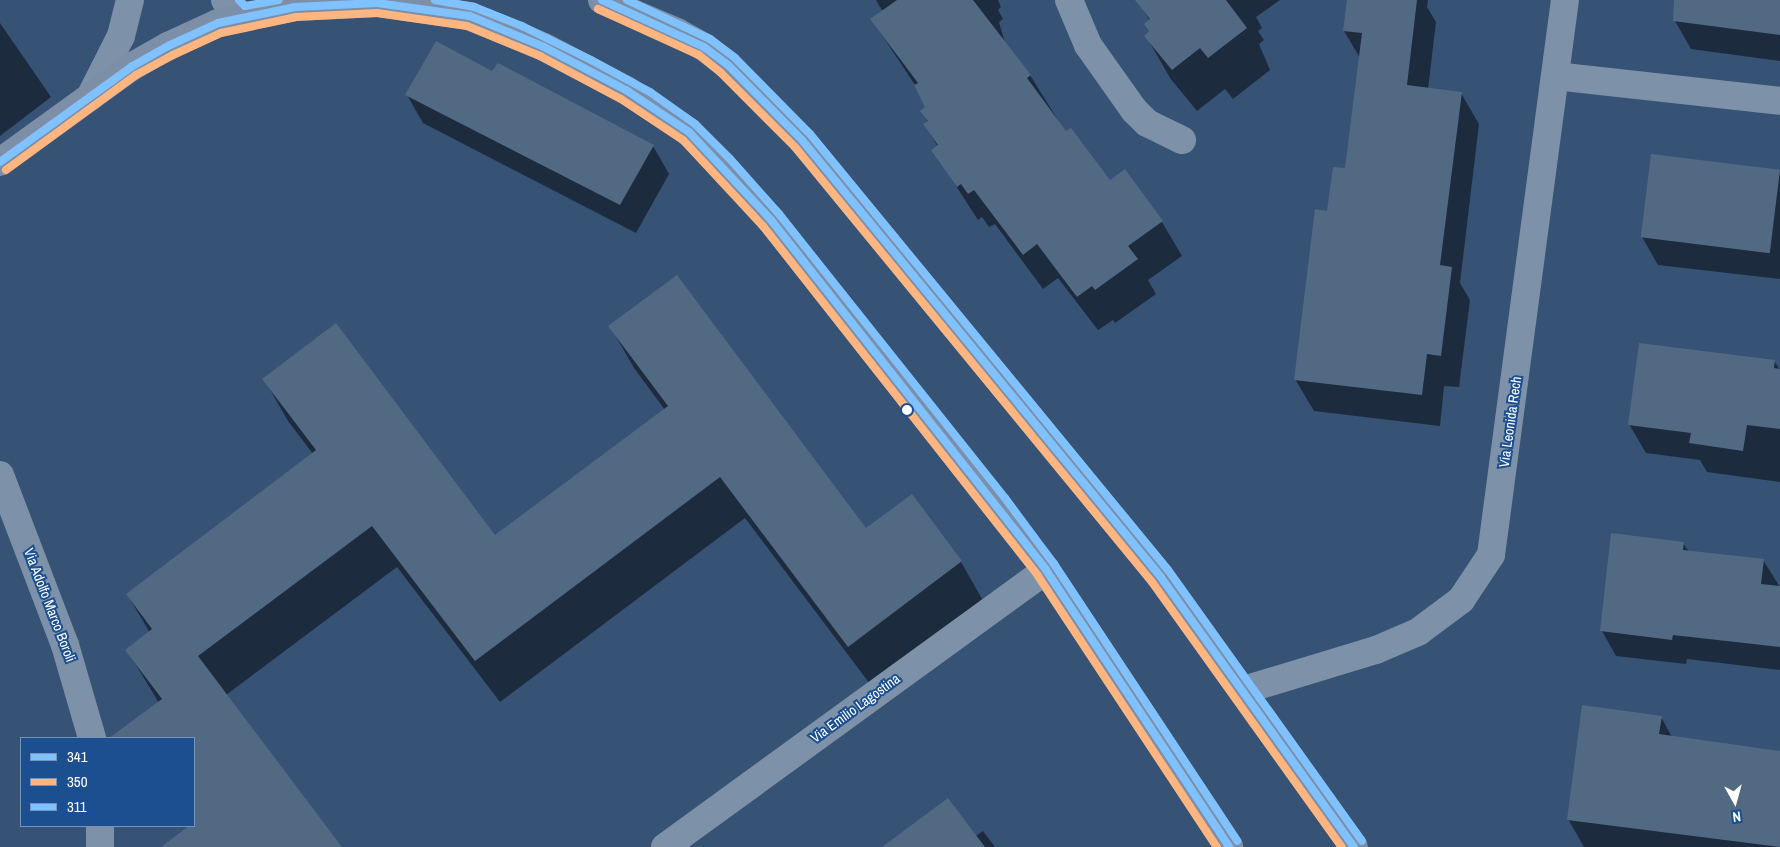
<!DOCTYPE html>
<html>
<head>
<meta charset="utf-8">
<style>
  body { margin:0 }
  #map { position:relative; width:1780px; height:847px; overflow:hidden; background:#365274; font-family:"Archivo Narrow",sans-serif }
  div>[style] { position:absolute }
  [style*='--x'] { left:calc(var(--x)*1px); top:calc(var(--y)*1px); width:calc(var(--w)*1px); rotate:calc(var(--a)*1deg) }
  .shadow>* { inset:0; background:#0007 }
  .building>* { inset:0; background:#526984; transform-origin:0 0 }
  .minor>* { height:28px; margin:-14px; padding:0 14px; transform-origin:14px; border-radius:14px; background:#7d92a8 }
  .tertiary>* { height:28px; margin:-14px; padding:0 14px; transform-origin:14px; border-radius:14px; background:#7d92a8 }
  .primary>* { height:28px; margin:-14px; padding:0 14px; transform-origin:14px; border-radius:14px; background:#7d8ea7 }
  .bus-1>* { height:8px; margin:-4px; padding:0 4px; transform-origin:4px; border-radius:4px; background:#80c2ff }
  .bus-2>* { height:8px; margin:-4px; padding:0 4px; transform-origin:4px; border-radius:4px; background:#ffb580 }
  .bus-3>* { height:8px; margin:-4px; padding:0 4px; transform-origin:4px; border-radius:4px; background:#80c2ff }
  .dots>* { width:14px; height:14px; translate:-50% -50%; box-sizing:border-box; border:2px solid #1b4f8f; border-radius:50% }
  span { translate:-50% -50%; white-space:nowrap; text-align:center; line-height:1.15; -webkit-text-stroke:4px #1b4f8f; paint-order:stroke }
  .street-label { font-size:14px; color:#fff }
  .legend { position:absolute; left:20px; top:737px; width:175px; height:90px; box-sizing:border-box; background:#1b4f8f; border:1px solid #7695bc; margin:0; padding:6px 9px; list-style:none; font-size:15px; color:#fff }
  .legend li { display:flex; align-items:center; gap:10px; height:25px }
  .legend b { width:25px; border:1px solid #7695bc }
  .north { position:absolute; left:1710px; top:777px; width:50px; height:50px; -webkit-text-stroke:4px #1b4f8f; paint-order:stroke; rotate:173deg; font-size:14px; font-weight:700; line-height:20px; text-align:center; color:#fff }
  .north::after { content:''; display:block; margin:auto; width:18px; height:22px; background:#fff; clip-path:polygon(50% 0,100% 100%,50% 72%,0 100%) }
</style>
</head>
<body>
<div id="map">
  <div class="shadow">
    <div style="clip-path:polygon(876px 0,998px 0,1001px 7px,998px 10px,1003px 19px,999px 22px,1005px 43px,1030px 75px,1066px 133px,1109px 182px,1162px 222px,1182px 256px,1148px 280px,1156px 294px,1115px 323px,1113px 320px,1098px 330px,1058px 278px,1043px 289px,995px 224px,989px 227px,982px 217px,978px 220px,933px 150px,938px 147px,925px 125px,928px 122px,922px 111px,927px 108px,917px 88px,872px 20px,883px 12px)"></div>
    <div style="clip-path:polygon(1145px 0,1280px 0,1256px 17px,1262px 28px,1258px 31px,1264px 40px,1259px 44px,1270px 70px,1233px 99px,1225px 89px,1197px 111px,1170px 78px,1146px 36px,1150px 33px,1150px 21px,1140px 4px)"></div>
    <div style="clip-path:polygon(1348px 0,1428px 0,1427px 7px,1436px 22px,1428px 89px,1461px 93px,1479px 124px,1460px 283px,1470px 300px,1459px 387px,1444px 386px,1440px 426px,1314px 411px,1295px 379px,1328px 213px,1346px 170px,1360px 58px,1344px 31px)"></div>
    <div style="clip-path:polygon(1678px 0,1780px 0,1780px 61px,1691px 49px,1675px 21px)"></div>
    <div style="clip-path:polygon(0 23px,51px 97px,0 136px)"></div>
    <div style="clip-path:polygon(492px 72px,653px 146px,669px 174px,636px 233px,423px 123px,407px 95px)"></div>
    <div style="clip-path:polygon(1780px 170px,1780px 279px,1658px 265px,1642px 237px)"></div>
    <div style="clip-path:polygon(610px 326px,866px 530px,912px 496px,961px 562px,985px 604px,873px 688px,745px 518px,500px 702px,397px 567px,226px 695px,339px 847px,163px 847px,194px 826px,194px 738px,134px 738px,127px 727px,159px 703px,127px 650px,150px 633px,127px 594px,313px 454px,288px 421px,264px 379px,495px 537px,665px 410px,634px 368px)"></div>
    <div style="clip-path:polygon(1774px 361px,1780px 370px,1780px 482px,1707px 472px,1700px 460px,1646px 453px,1629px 424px)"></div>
    <div style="clip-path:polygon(1683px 543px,1689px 552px,1763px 560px,1780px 587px,1780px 670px,1687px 659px,1686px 664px,1616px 656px,1602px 631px)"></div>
    <div style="clip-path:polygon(1661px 717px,1672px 737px,1780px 752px,1780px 847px,1584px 847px,1568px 819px)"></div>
    <div style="clip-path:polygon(983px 831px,995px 847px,890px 847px,976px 836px)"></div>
  </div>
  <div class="building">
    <div style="clip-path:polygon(897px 0,973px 0,1031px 75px,1027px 78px,1066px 131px,1071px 128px,1110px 180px,1125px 169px,1163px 221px,1128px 246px,1138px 259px,1095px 290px,1092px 286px,1077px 297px,1037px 244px,1023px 255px,974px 190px,968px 194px,961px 184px,957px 187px,931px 150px,938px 145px,923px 124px,928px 121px,920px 111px,925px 107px,914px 85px,918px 83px,870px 19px)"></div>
    <div style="clip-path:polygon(1135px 0,1226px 0,1247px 28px,1208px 58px,1200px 48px,1172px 70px,1144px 36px,1149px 31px,1144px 24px,1150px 19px)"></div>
    <div style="clip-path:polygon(1347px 0,1417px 0,1407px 85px,1462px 92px,1440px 265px,1452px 267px,1441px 356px,1427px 354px,1422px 395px,1294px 380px,1315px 209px,1327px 211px,1333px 167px,1345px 168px,1362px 33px,1343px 31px)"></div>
    <div style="clip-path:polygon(1674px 0,1780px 0,1780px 35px,1673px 21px)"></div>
    <div style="clip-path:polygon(436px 41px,492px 71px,498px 63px,654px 145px,620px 205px,405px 95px)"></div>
    <div style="left:1651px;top:154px;width:130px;height:84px;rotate:7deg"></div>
    <div style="clip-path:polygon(677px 275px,866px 528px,912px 494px,962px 561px,848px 647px,720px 477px,475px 661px,372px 526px,198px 656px,342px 847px,161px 847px,189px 826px,194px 826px,194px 738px,109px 738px,162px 699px,125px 650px,152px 629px,126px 594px,316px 450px,262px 379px,336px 323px,495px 535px,668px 406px,608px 326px)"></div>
    <div style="clip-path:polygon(1639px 343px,1775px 360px,1774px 368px,1780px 369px,1780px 429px,1747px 425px,1743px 451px,1689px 443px,1691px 433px,1628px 425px)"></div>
    <div style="clip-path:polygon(1611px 533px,1684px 542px,1683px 550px,1764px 559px,1761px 584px,1780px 586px,1780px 647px,1673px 635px,1672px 640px,1600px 631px)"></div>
    <div style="clip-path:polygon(1582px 705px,1662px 716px,1659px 734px,1780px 751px,1780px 847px,1567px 820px)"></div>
    <div style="clip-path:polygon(948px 798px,985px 847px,882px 847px)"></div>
  </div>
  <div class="minor">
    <div style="--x:1069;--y:0;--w:49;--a:67.1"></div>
    <div style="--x:1088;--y:45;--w:80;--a:54.7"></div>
    <div style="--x:1134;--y:110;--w:18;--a:45"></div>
    <div style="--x:1147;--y:123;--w:39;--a:26"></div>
    <div style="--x:1555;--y:76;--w:226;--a:6.3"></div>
    <div style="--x:0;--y:475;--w:182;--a:69.1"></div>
    <div style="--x:65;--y:645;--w:97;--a:73.8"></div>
    <div style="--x:1244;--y:690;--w:138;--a:-16.9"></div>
    <div style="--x:1376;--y:650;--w:46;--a:-23.2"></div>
    <div style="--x:1418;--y:632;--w:54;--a:-36.7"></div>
    <div style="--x:1461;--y:600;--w:54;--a:-56.3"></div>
    <div style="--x:1491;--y:555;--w:560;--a:-82.41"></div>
    <div style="--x:100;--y:847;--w:21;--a:-90"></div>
    <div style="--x:665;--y:847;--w:471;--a:-36"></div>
  </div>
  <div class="tertiary">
    <div style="--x:225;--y:0;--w:24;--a:45"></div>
    <div style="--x:90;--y:97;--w:68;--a:-63.1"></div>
    <div style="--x:121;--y:36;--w:37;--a:-76"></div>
  </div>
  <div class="primary">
    <div style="--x:602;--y:0;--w:82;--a:23.1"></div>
    <div style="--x:677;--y:32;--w:31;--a:29"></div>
    <div style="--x:704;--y:47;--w:30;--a:37"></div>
    <div style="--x:728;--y:65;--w:105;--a:45.4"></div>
    <div style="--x:802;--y:140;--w:564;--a:50.61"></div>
    <div style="--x:1160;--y:576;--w:333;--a:54.4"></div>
    <div style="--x:0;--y:162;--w:162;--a:-35.9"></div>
    <div style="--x:131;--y:67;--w:43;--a:-29.6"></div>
    <div style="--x:168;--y:46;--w:55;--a:-24.7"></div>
    <div style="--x:218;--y:23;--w:79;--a:-11.7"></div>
    <div style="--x:295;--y:7;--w:82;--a:-2.8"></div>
    <div style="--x:377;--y:3;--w:94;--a:8"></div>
    <div style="--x:470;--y:16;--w:80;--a:22.7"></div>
    <div style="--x:544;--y:47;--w:93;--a:27.7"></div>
    <div style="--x:626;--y:90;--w:76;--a:33.7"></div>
    <div style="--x:689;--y:132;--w:48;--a:45"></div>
    <div style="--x:723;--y:166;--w:72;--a:48.4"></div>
    <div style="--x:771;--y:220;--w:445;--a:51.8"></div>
    <div style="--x:1046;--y:570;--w:332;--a:56.5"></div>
  </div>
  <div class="bus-1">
    <div style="--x:602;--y:0;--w:112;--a:24.7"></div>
    <div style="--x:704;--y:47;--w:30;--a:37"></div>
    <div style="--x:728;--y:65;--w:105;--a:45.4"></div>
    <div style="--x:802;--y:140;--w:564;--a:50.61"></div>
    <div style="--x:1160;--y:576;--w:333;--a:54.4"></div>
    <div style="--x:0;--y:162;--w:162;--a:-35.9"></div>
    <div style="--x:131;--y:67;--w:43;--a:-29.6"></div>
    <div style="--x:168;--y:46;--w:55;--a:-24.7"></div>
    <div style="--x:218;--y:23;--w:79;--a:-11.7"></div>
    <div style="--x:295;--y:7;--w:82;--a:-2.8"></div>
    <div style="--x:377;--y:3;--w:94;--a:8"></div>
    <div style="--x:470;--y:16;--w:80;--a:22.7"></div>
    <div style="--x:544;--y:47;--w:93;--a:27.7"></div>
    <div style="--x:626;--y:90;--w:76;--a:33.7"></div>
    <div style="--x:689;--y:132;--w:120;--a:47"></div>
    <div style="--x:771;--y:220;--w:445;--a:51.8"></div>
    <div style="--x:1046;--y:570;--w:332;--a:56.5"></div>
  </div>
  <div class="bus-2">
    <div style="--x:598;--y:9;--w:111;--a:24.5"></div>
    <div style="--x:699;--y:55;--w:28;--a:39"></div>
    <div style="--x:721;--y:73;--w:105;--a:45"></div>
    <div style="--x:795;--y:147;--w:563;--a:50.62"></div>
    <div style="--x:1152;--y:582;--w:326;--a:54.4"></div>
    <div style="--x:6;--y:170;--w:161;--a:-36.2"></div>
    <div style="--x:136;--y:75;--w:42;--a:-28.4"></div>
    <div style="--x:173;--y:55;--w:53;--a:-24.6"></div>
    <div style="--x:221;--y:33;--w:77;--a:-12"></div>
    <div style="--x:296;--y:17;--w:81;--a:-2.8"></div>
    <div style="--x:377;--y:13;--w:91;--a:8.2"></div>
    <div style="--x:467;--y:26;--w:79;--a:22.3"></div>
    <div style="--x:540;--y:56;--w:92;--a:28"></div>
    <div style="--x:621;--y:99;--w:74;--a:33.5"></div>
    <div style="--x:683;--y:140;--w:117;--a:47.1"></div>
    <div style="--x:763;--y:226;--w:445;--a:51.8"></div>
    <div style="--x:1038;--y:576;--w:325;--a:56.6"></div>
  </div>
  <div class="bus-3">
    <div style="--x:239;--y:0;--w:8;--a:45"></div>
    <div style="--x:245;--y:6;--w:34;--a:-10"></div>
    <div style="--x:435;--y:0;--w:40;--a:10"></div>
    <div style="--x:474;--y:7;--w:52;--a:21.6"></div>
    <div style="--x:522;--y:26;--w:77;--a:26.2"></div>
    <div style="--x:591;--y:60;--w:67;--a:28.5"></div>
    <div style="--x:650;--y:92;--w:55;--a:35.4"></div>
    <div style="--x:695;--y:124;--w:49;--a:45"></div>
    <div style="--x:730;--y:159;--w:74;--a:48.3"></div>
    <div style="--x:779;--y:214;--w:363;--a:51.5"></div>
    <div style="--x:1005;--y:498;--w:82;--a:53.4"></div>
    <div style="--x:1054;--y:564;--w:332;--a:56.5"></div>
    <div style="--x:627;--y:0;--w:92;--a:25.2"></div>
    <div style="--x:710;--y:39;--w:31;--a:37"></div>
    <div style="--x:735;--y:58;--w:107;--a:45.4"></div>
    <div style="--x:810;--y:134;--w:564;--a:50.61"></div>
    <div style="--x:1168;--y:570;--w:333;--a:54.4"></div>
  </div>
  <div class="dots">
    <div style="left:907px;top:410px;background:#fff"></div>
  </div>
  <div class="street-label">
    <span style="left:1510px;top:422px;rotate:-82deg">Via Leonida Rech</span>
    <span style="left:50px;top:605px;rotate:69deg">Via Adolfo Marco Boroli</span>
    <span style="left:855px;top:708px;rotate:-36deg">Via Emilio Lagostina</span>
  </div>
  <ul class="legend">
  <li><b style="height:6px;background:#80c2ff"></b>341</li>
  <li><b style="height:6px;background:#ffb580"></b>350</li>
  <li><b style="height:6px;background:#80c2ff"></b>311</li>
  </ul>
  <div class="north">N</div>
</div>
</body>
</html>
